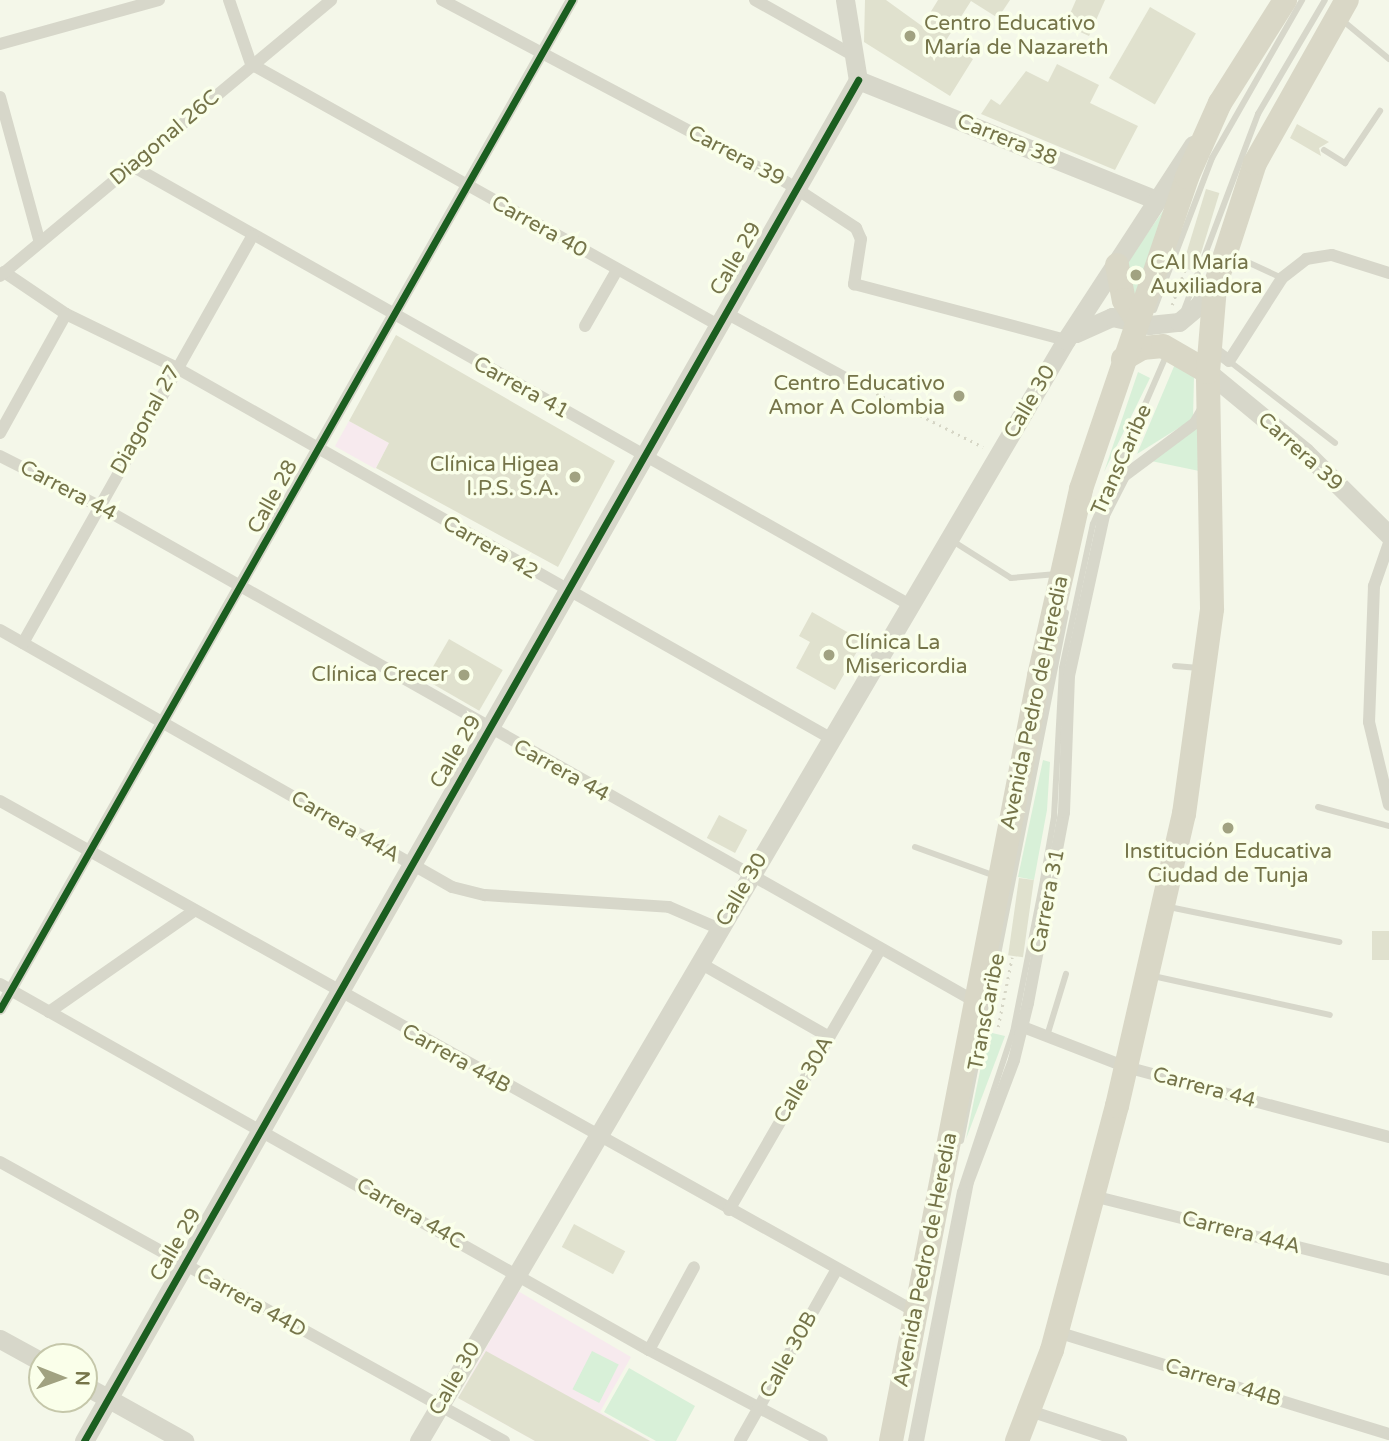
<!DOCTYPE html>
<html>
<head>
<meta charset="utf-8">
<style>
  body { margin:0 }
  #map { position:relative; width:1389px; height:1441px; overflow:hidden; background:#f4f7e9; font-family:"Varela Round",sans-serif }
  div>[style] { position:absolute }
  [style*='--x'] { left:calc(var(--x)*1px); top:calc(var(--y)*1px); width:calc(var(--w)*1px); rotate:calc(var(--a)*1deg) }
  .education>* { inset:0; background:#f7eaee; transform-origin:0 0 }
  .green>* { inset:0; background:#d8f0d8; transform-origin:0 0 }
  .building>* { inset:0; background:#e0e1ce; transform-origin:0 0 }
  .path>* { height:2.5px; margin-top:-1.25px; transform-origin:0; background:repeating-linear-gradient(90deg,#d6d6c6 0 2px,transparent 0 7px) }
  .lane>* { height:6px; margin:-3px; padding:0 3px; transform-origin:3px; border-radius:3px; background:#d7d7ca }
  .street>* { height:12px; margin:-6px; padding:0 6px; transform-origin:6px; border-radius:6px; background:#d7d7ca }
  .secondary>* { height:19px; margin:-9.5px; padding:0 9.5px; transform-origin:9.5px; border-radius:9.5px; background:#d7d7ca }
  .highway>* { height:24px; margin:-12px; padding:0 12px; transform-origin:12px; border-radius:12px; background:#d9d7c6 }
  .cycleway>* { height:7px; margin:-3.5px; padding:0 3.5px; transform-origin:3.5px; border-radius:3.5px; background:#1b5e20 }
  .dots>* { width:19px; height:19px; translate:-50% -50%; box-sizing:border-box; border:4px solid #faffea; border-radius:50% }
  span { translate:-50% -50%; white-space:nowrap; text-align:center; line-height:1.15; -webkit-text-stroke:7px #faffea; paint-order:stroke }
  .poi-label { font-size:21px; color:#757449 }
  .left { translate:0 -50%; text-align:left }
  .right { translate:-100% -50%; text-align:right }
  .street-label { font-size:21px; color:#757449 }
  .north { position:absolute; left:28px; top:1343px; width:70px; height:70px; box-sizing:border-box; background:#faffea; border:2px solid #c5c7aa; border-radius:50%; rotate:91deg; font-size:19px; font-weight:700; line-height:28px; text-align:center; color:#757449 }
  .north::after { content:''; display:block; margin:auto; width:24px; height:32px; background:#a1a281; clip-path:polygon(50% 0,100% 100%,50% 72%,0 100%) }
</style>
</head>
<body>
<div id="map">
  <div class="education">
    <div style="left:349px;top:421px;width:46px;height:29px;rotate:29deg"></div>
    <div style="clip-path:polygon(518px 1291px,631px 1357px,600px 1412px,651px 1441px,535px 1441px,458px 1398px)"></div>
  </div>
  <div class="green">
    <div style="clip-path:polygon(1173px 197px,1136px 300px,1119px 273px)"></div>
    <div style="clip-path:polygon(1175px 364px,1194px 376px,1193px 419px,1137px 454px)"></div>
    <div style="clip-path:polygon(1138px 372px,1150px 378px,1104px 472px)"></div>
    <div style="clip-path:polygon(1200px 426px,1204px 472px,1151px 461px)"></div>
    <div style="clip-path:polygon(1043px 760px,1050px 762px,1047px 810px,1034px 880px,1018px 877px)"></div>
    <div style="clip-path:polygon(988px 1032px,1005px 1036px,966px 1139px)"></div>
    <div style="left:592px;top:1351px;width:30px;height:43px;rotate:27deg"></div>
    <div style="clip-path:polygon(629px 1368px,695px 1406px,676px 1441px,656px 1441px,604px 1412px)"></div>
  </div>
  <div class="building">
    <div style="clip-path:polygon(865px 0,886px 0,922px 26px,938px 0,1010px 0,998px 18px,971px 1px,945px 42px,973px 59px,950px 96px,864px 42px)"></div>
    <div style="clip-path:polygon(1076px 0,1105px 0,1089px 36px,1065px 25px)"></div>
    <div style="left:1150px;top:7px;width:53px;height:82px;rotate:30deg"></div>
    <div style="clip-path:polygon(1057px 64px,1099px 85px,1090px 103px,1138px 126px,1115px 170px,981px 114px,991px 99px,1000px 105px,1026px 71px,1048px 82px)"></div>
    <div style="clip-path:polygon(1297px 124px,1329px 142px,1319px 148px,1321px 156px,1290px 138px)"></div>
    <div style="left:1206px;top:189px;width:14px;height:82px;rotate:17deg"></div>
    <div style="clip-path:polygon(396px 335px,615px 461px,558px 567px,376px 468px,389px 443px,349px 421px)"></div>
    <div style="clip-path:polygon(812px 612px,863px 641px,835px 690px,796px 668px,810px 642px,799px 636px)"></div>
    <div style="left:449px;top:639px;width:62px;height:47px;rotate:30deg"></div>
    <div style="left:719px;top:815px;width:32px;height:26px;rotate:28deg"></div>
    <div style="left:1019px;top:878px;width:15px;height:78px;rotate:8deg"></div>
    <div style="left:1372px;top:931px;width:17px;height:29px"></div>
    <div style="left:574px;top:1224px;width:58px;height:26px;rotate:28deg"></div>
    <div style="clip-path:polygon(486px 1351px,650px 1441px,535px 1441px,458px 1398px)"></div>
  </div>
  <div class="path">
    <div style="--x:1172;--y:305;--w:38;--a:-70"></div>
    <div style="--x:858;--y:384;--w:140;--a:26.7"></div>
    <div style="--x:998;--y:1027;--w:71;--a:-78.7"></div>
  </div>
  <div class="lane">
    <div style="--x:1342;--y:20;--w:61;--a:39.7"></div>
    <div style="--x:1324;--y:150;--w:25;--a:32"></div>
    <div style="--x:1345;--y:163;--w:63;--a:-56.1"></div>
    <div style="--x:1230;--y:254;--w:57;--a:24.8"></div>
    <div style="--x:1154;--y:310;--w:163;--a:-69.1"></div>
    <div style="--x:1212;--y:158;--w:182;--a:-60.3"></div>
    <div style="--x:1184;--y:310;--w:210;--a:-69.3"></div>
    <div style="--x:1258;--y:114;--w:132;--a:-59.6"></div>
    <div style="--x:1229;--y:361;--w:134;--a:37.7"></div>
    <div style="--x:951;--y:540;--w:71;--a:32.3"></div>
    <div style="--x:1011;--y:578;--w:46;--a:-5"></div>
    <div style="--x:1175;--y:666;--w:24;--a:5"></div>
    <div style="--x:1318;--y:807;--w:73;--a:15"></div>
    <div style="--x:915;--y:847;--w:85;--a:19.9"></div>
    <div style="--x:1169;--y:907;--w:174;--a:11.6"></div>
    <div style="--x:1153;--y:976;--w:181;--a:12.4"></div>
    <div style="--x:1047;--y:1036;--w:65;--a:-73"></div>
    <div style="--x:961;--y:1141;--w:539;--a:-78.77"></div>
    <div style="--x:911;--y:1441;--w:254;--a:-78.9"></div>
    <div style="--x:960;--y:1192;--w:169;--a:-71.7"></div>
    <div style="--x:1013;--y:1032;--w:155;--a:-78.8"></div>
    <div style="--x:1043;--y:880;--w:64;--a:-80.1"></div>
    <div style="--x:1054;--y:817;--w:149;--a:-86.9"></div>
    <div style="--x:1062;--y:668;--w:147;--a:-77.9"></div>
    <div style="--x:1093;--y:524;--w:183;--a:-66.5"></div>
  </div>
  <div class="street">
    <div style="--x:229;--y:0;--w:68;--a:71"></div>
    <div style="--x:251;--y:64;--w:535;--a:29.2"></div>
    <div style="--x:442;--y:0;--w:389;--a:27.9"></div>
    <div style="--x:786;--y:182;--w:84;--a:33.3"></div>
    <div style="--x:856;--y:228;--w:12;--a:66"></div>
    <div style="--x:861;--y:239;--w:46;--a:98.8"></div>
    <div style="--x:854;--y:284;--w:219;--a:14.8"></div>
    <div style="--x:755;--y:0;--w:110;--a:29.4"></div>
    <div style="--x:0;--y:44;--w:165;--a:-15.5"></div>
    <div style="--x:0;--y:97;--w:148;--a:74.7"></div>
    <div style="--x:134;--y:167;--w:891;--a:29.44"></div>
    <div style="--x:4;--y:272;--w:75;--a:34.1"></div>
    <div style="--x:66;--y:314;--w:121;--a:25.9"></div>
    <div style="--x:175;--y:367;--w:755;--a:29.52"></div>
    <div style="--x:0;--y:276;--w:431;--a:-39.8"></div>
    <div style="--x:726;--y:313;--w:138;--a:28.6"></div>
    <div style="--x:585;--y:326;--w:64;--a:-60.3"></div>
    <div style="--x:1208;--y:345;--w:26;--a:37"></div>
    <div style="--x:1229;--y:361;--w:98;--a:-57.4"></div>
    <div style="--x:1282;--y:278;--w:31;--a:-38"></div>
    <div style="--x:1306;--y:259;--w:26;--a:-9"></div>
    <div style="--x:1332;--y:255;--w:60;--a:17.5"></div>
    <div style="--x:0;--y:433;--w:136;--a:-61"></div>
    <div style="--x:0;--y:456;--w:111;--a:26.8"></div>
    <div style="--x:99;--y:506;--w:1008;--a:29.49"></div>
    <div style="--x:1389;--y:543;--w:46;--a:109.2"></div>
    <div style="--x:1374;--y:586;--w:136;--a:92.1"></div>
    <div style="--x:1369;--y:722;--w:85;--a:76.5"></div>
    <div style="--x:0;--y:630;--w:520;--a:29.62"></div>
    <div style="--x:452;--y:887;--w:34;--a:14"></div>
    <div style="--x:485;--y:895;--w:184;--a:3.7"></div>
    <div style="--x:669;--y:907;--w:56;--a:23.3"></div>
    <div style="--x:23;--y:643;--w:467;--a:-60.6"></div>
    <div style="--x:0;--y:801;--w:1049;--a:29.16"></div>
    <div style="--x:700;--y:963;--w:149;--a:29.8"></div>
    <div style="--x:0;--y:984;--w:745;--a:29.42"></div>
    <div style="--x:649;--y:1350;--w:195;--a:27.7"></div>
    <div style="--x:0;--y:1009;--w:1160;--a:-60.45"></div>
    <div style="--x:49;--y:1012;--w:177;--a:-34.9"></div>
    <div style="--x:1023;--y:1027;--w:110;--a:21.2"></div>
    <div style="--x:1126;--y:1067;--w:272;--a:14.9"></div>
    <div style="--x:0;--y:1162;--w:576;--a:28.97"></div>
    <div style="--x:1093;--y:1196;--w:305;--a:14"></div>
    <div style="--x:729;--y:1210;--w:302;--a:-59.9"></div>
    <div style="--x:1057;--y:1332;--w:347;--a:17.1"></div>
    <div style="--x:649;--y:1350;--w:94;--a:-61.5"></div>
    <div style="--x:1030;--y:1411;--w:96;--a:18.2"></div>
    <div style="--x:740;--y:1441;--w:197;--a:-60.6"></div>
    <div style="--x:918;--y:1441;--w:264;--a:-79.1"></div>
    <div style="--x:968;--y:1182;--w:130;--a:-69.3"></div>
    <div style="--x:1014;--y:1060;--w:59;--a:-76.2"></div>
    <div style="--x:1028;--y:1003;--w:194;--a:-79.3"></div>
    <div style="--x:1064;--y:812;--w:136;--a:-87.9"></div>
    <div style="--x:1069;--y:676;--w:165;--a:-77.7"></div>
    <div style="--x:1104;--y:515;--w:44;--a:-62.9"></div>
    <div style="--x:1124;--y:476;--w:89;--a:-36.7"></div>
    <div style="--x:1195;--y:423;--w:17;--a:-59"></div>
  </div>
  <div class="secondary">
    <div style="--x:845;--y:0;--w:81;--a:80.8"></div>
    <div style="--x:858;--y:80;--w:321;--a:21.9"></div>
    <div style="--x:1076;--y:333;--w:39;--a:-24"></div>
    <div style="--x:1112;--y:317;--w:38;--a:12"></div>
    <div style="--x:1149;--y:325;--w:30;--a:-6"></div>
    <div style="--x:1179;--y:322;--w:26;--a:-40"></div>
    <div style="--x:1199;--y:305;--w:31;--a:-58"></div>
    <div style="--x:1208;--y:372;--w:126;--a:39.5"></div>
    <div style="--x:1305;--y:452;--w:118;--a:44.7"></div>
    <div style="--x:0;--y:1339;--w:48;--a:28.7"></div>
    <div style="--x:84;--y:1385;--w:115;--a:29.2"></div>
    <div style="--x:84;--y:1441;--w:1566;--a:-60.37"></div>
    <div style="--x:419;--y:1441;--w:1277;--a:-59.56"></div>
    <div style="--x:1066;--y:340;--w:233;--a:-56.9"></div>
  </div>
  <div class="highway">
    <div style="--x:1117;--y:265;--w:36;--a:79"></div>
    <div style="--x:1124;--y:300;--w:25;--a:58"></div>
    <div style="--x:1123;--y:359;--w:22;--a:-30"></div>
    <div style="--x:1142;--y:348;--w:21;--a:-5"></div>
    <div style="--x:1163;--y:346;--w:52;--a:30"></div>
    <div style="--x:891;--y:1441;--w:779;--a:-79.05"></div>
    <div style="--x:1039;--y:676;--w:192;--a:-77.3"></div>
    <div style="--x:1081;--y:489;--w:330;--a:-71.2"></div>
    <div style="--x:1187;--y:177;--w:81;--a:-66"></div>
    <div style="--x:1220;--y:103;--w:122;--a:-57.7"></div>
    <div style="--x:1017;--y:1441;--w:97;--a:-69"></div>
    <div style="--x:1052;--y:1350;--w:253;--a:-75.1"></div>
    <div style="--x:1117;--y:1106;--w:300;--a:-77.1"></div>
    <div style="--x:1184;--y:814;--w:207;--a:-82.2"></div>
    <div style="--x:1212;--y:609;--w:237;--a:-91"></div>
    <div style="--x:1208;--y:372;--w:86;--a:-85.3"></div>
    <div style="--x:1215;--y:286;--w:129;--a:-72"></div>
    <div style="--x:1255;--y:163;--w:187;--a:-60.6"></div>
  </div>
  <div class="cycleway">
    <div style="--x:0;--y:1009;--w:1160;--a:-60.45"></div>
    <div style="--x:84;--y:1441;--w:1566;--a:-60.37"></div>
  </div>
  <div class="dots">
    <div style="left:910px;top:36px;background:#a1a281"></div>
    <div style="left:1136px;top:275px;background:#a1a281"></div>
    <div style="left:959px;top:396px;background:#a1a281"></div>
    <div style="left:575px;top:477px;background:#a1a281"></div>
    <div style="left:829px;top:655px;background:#a1a281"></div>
    <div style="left:464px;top:675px;background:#a1a281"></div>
    <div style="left:1228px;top:828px;background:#a1a281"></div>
  </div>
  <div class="poi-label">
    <span class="left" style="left:924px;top:36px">Centro Educativo<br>María de Nazareth</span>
    <span class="left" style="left:1150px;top:275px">CAI María<br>Auxiliadora</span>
    <span class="right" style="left:945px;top:396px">Centro Educativo<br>Amor A Colombia</span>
    <span class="right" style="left:559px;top:477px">Clínica Higea<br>I.P.S. S.A.</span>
    <span class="left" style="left:845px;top:655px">Clínica La<br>Misericordia</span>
    <span class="right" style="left:448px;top:675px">Clínica Crecer</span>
    <span style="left:1228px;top:864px">Institución Educativa<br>Ciudad de Tunja</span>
  </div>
  <div class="street-label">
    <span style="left:165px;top:138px;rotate:-40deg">Diagonal 26C</span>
    <span style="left:1007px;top:140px;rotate:22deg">Carrera 38</span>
    <span style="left:736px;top:156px;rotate:28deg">Carrera 39</span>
    <span style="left:539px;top:227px;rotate:29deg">Carrera 40</span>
    <span style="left:736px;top:259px;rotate:-60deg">Calle 29</span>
    <span style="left:521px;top:388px;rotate:29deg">Carrera 41</span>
    <span style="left:1030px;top:402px;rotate:-60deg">Calle 30</span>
    <span style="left:146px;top:420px;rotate:-61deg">Diagonal 27</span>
    <span style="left:1300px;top:452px;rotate:42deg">Carrera 39</span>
    <span style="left:1122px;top:460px;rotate:-66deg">TransCaribe</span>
    <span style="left:68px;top:491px;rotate:28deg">Carrera 44</span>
    <span style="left:273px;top:497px;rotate:-61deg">Calle 28</span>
    <span style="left:490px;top:548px;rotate:30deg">Carrera 42</span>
    <span style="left:1035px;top:703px;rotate:-78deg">Avenida Pedro de Heredia</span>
    <span style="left:456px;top:752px;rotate:-60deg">Calle 29</span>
    <span style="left:561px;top:771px;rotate:29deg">Carrera 44</span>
    <span style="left:345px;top:827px;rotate:30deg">Carrera 44A</span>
    <span style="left:742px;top:890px;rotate:-60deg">Calle 30</span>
    <span style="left:1048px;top:901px;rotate:-79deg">Carrera 31</span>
    <span style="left:987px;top:1012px;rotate:-79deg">TransCaribe</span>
    <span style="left:456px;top:1059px;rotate:29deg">Carrera 44B</span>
    <span style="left:804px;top:1080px;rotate:-60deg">Calle 30A</span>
    <span style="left:1204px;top:1088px;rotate:15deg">Carrera 44</span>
    <span style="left:410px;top:1214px;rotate:30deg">Carrera 44C</span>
    <span style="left:1241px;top:1233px;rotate:14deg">Carrera 44A</span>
    <span style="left:176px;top:1245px;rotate:-60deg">Calle 29</span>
    <span style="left:926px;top:1260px;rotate:-79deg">Avenida Pedro de Heredia</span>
    <span style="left:251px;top:1303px;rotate:29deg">Carrera 44D</span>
    <span style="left:789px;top:1355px;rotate:-61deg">Calle 30B</span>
    <span style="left:455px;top:1379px;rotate:-60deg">Calle 30</span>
    <span style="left:1223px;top:1383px;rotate:17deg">Carrera 44B</span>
  </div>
  <div class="north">N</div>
</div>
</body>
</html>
